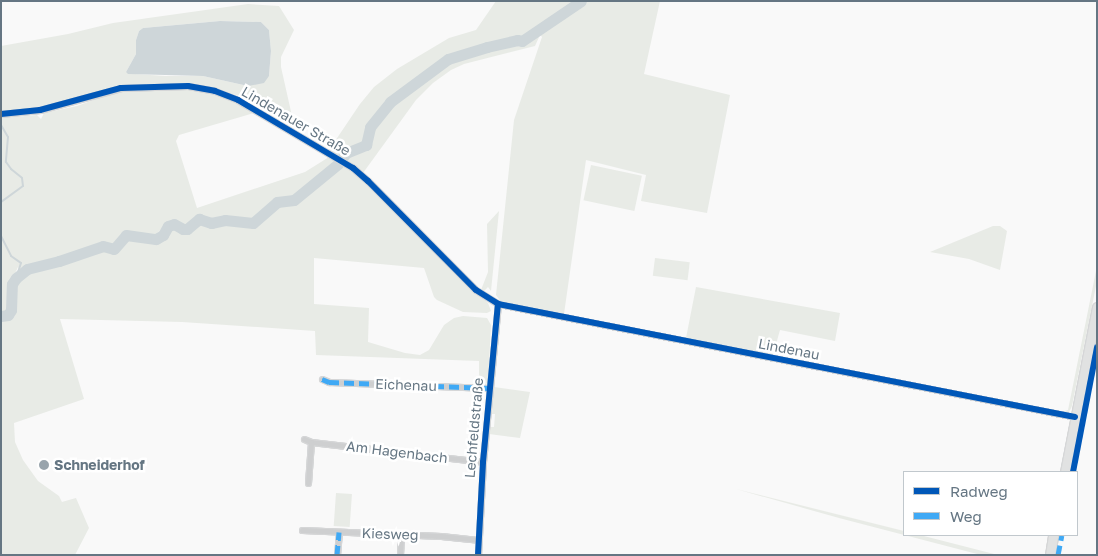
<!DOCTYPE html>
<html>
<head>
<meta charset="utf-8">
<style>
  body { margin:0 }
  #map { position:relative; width:1098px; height:556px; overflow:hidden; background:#f9f9f9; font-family:"Golos Text",sans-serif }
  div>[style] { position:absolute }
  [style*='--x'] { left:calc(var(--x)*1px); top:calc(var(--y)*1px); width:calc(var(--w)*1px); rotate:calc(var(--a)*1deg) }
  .green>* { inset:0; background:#e8ebe6; transform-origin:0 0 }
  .water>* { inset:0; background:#ced6d9 }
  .stream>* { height:2px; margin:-1px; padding:0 1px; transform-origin:1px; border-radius:1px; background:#ced6d9 }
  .river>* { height:11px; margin:-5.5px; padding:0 5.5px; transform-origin:5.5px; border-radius:5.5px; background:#ced6d9 }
  .roads { filter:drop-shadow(1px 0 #d5d6d7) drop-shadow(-1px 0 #d5d6d7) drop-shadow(0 1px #d5d6d7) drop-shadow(0 -1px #d5d6d7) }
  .street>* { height:5px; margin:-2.5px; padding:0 2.5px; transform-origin:2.5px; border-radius:2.5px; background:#cecfd0 }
  .primary>* { height:9px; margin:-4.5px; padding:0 4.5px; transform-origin:4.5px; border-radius:4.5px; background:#e1e2e2 }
  .quiet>* { height:5px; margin-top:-2.5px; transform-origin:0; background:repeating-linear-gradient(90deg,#3fa9f5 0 10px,transparent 0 15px) }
  .cycleway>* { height:6px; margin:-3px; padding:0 3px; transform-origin:3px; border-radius:3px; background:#0057b8 }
  .dots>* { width:14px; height:14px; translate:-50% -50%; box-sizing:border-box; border:2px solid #fff; border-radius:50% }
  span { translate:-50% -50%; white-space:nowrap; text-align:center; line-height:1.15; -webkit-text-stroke:5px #fff; paint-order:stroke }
  .street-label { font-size:14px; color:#657683 }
  .poi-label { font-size:14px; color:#657683; font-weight:700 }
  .left { translate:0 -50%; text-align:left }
  .frame { position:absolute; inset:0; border:2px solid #657683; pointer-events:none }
  .legend { position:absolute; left:903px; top:471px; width:175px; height:65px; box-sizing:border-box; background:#fff; border:1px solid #c1c8cd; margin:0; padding:6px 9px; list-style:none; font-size:15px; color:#657683 }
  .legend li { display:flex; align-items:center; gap:10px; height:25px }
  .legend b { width:25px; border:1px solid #c1c8cd }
</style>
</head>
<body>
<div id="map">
  <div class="green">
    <div style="clip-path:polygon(496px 1px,660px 1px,644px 74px,730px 95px,707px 213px,641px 201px,646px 175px,586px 160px,564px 314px,501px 302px,496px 295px,514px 120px,542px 37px,535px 29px,526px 36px,468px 49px,446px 58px,408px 87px,404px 91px,407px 95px,416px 85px,447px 62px,455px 62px,488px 49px,499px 49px,515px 42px,522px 43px,537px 33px,540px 35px,535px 46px,464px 64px,451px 70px,433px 83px,416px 100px,363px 173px,329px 150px,360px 104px,374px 87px,397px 69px,449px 38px,476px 30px)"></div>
    <div style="clip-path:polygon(evenodd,248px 4px,279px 6px,294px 30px,281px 57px,281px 67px,294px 125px,289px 126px,278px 120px,240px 96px,188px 83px,119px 86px,40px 108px,1px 112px,1px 46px,68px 34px,113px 23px,248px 4px,220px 21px,261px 22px,269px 30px,271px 51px,269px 76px,248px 86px,203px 76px,165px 76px,135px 74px,126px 72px,136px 54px,136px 40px,139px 31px,143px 28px,220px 21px)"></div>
    <div style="clip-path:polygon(138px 89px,192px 89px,215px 94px,236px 102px,254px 113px,179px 135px,176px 141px,197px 208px,305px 172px,329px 157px,352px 170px,488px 303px,491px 311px,487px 313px,463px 312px,437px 300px,434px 297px,424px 268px,314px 258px,314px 304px,369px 308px,368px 342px,405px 353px,420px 355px,429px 350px,444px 325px,454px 318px,463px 316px,487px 318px,491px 325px,488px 383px,479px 386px,479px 361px,316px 355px,315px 331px,182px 322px,60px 319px,84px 399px,14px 423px,15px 442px,23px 460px,38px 481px,59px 496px,62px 502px,76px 498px,89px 528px,75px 555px,1px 555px,1px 320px,13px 317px,17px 285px,29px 271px,103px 249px,120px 250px,127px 239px,155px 244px,165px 239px,170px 230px,177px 227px,188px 231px,200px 222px,213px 225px,231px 222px,249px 225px,257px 223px,257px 218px,246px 221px,225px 219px,212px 222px,198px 216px,185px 225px,179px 222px,168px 223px,152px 238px,125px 234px,121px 236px,114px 246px,104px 245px,40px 263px,27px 267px,21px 273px,18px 267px,11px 282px,10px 303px,7px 313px,1px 314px,1px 118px,37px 115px,41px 119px,44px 113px,77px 106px,112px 93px)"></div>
    <div style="left:591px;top:165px;width:52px;height:36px;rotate:12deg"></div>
    <div style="clip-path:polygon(499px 211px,491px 291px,488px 287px,483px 292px,481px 290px,488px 272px,487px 224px)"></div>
    <div style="clip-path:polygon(993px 226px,1000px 226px,1007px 231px,1000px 270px,969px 259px,930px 252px)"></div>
    <div style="left:655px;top:258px;width:35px;height:18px;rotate:7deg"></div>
    <div style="clip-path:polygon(1097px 266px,1097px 281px,1072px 406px,1069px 412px,1066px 413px,978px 396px,1061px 412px,1068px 410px)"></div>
    <div style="clip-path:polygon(696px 287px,840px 313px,835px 341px,780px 330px,773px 355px,686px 338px)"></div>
    <div style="clip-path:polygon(494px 387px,530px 392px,520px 438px,489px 434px,490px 427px,494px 427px,495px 414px,492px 414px)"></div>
    <div style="clip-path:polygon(736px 489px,904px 531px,904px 535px,920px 535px,998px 555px,981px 555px,839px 518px)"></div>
    <div style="left:336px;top:493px;width:16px;height:33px;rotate:4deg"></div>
  </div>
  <div class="water">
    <div style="clip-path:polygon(220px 21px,261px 22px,269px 30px,271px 51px,269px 76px,264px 83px,248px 86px,203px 76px,128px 74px,126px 72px,136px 54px,136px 40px,139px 31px,143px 28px)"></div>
  </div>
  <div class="stream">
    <div style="--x:1;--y:125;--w:14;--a:60"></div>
    <div style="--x:8;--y:137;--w:25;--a:95"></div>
    <div style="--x:6;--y:162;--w:9;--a:54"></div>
    <div style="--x:11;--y:169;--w:14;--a:39"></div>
    <div style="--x:22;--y:178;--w:8;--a:83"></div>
    <div style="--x:23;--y:186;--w:27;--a:144"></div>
    <div style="--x:1;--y:236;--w:22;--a:63"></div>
    <div style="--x:11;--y:256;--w:12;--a:35"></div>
    <div style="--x:21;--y:263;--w:16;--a:108"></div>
  </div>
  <div class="river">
    <div style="--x:342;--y:158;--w:6;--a:-51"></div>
    <div style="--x:346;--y:153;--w:22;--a:-22"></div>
    <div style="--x:366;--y:145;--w:18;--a:-77"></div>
    <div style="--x:370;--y:127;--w:32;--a:-51"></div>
    <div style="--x:390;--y:102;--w:72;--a:-36.6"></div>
    <div style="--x:448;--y:59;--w:41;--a:-17.1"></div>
    <div style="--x:487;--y:47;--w:31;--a:-13"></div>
    <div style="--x:517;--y:40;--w:5;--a:11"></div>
    <div style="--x:522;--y:41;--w:71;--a:-34.1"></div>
    <div style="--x:1;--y:316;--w:7;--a:-8"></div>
    <div style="--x:8;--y:315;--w:6;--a:-59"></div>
    <div style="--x:11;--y:310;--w:26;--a:-88"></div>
    <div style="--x:12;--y:284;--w:7;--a:-56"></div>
    <div style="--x:16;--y:278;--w:14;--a:-39"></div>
    <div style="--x:27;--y:269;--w:33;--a:-14"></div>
    <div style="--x:59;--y:261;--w:46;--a:-18.8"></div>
    <div style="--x:103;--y:246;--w:11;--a:15"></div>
    <div style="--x:114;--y:249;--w:18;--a:-49"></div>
    <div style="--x:126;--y:235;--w:30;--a:8"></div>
    <div style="--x:156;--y:239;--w:8;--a:-30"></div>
    <div style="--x:163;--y:235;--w:10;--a:-61"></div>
    <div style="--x:168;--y:226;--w:6;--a:-18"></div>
    <div style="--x:174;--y:224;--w:10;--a:29"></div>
    <div style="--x:183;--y:229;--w:4;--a:0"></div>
    <div style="--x:187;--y:229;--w:16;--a:-40"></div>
    <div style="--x:199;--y:219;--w:13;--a:18"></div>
    <div style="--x:211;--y:223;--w:14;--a:-12"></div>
    <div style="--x:225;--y:220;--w:28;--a:6"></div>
    <div style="--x:253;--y:223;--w:32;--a:-41"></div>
    <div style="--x:277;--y:202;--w:17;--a:-7"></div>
    <div style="--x:294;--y:200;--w:58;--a:-39.4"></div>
  </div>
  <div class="roads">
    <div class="street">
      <div style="--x:1;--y:114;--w:39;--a:-6"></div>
      <div style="--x:40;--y:110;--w:84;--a:-15.2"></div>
      <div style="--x:121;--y:88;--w:67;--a:-1.7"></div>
      <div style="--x:188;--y:86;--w:27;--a:10"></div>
      <div style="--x:215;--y:91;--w:25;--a:21"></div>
      <div style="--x:238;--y:100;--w:134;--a:30.6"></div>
      <div style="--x:353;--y:168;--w:20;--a:41"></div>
      <div style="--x:368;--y:181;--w:153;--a:45.3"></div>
      <div style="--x:476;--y:290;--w:26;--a:32"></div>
      <div style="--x:498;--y:304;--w:588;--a:11.08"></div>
      <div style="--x:322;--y:379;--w:8;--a:23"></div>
      <div style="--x:329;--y:382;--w:161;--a:2.1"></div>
      <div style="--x:304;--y:439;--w:8;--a:23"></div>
      <div style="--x:311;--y:442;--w:173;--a:6.6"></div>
      <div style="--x:308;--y:483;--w:41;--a:-85.8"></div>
      <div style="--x:302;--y:530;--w:139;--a:2.5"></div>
      <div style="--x:441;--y:536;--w:37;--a:6"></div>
      <div style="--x:337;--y:555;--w:23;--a:-85"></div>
      <div style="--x:400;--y:555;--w:21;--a:-87"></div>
      <div style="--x:478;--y:555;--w:93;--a:-86.9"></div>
      <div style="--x:483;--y:462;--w:159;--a:-84.6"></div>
    </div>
    <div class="primary">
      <div style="--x:1065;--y:472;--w:168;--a:-79"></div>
      <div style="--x:1050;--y:555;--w:20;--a:-81"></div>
    </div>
  </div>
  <div class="quiet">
    <div style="--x:322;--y:379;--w:8;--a:23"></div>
    <div style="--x:329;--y:382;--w:161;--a:2.1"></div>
    <div style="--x:337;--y:555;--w:23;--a:-85"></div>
    <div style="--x:1058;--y:555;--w:20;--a:-79"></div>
  </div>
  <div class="cycleway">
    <div style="--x:1;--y:114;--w:39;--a:-6"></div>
    <div style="--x:40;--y:110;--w:84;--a:-15.2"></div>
    <div style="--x:121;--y:88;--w:67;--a:-1.7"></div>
    <div style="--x:188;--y:86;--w:27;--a:10"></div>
    <div style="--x:215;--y:91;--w:25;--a:21"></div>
    <div style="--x:238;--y:100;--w:134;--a:30.6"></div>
    <div style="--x:353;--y:168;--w:20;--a:41"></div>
    <div style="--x:368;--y:181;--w:153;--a:45.3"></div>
    <div style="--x:476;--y:290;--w:26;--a:32"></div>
    <div style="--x:498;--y:304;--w:588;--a:11.08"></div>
    <div style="--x:1073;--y:472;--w:127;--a:-79.1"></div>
    <div style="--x:478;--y:555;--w:93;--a:-86.9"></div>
    <div style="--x:483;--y:462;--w:159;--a:-84.6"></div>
  </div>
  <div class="dots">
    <div style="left:44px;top:465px;background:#99a4ac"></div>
  </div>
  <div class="street-label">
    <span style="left:296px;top:121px;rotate:30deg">Lindenauer Straße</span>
    <span style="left:789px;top:349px;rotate:11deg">Lindenau</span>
    <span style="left:406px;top:385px;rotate:2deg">Eichenau</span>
    <span style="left:474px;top:428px;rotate:-85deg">Lechfeldstraße</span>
    <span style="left:397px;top:452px;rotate:7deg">Am Hagenbach</span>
    <span style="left:390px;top:534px;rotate:2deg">Kiesweg</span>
  </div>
  <div class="poi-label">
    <span class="left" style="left:54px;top:465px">Schneiderhof</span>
  </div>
  <div class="frame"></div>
  <ul class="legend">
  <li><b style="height:6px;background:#0057b8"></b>Radweg</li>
  <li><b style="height:6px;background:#3fa9f5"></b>Weg</li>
  </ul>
</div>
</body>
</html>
